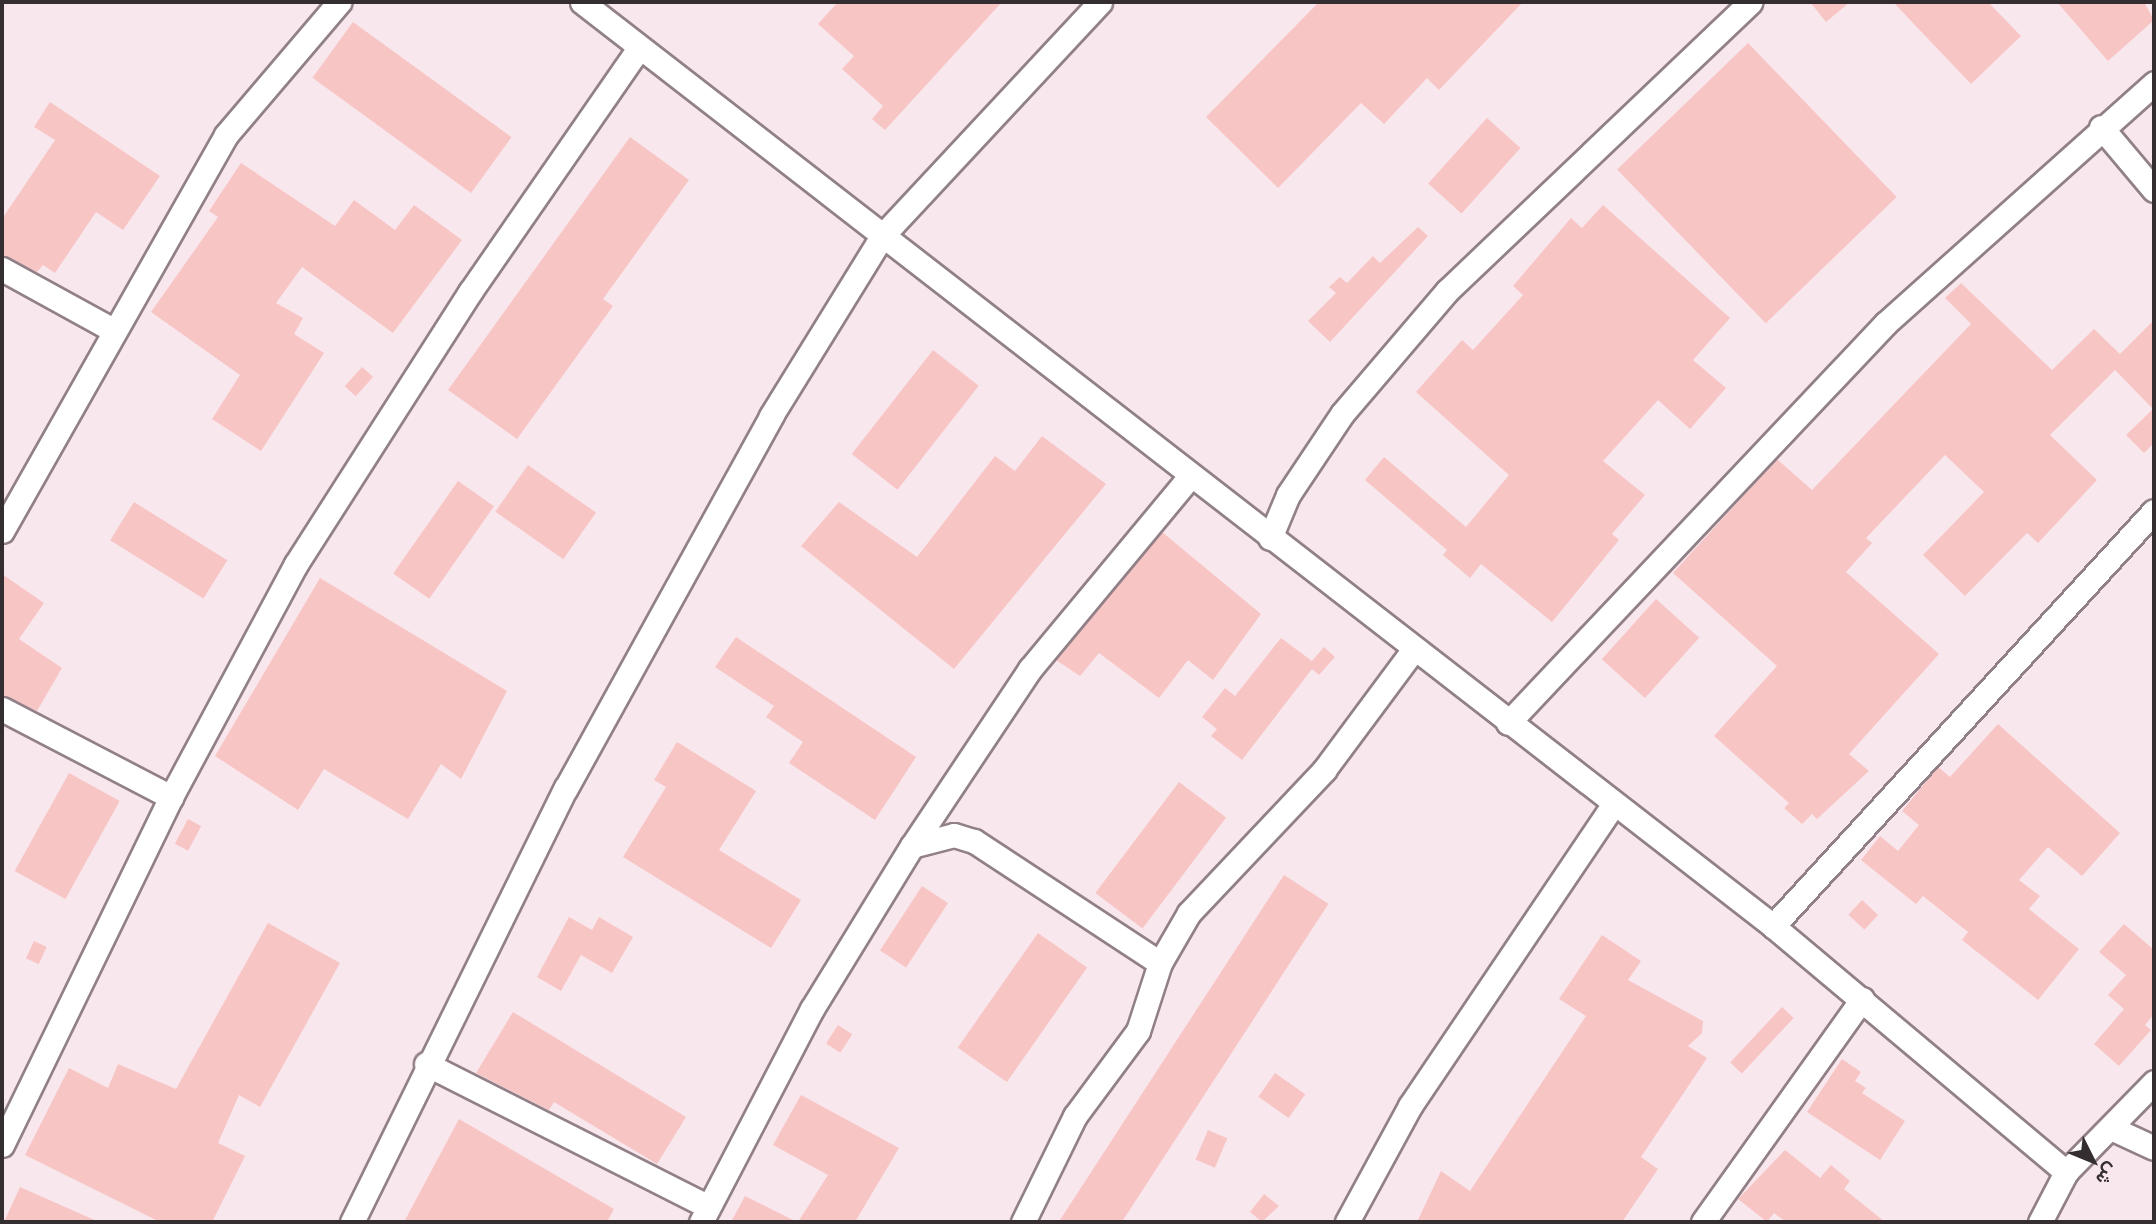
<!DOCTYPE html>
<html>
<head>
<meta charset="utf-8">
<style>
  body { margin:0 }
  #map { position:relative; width:2156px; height:1224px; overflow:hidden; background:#f9e7ee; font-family:Literata,Vazirmatn,serif }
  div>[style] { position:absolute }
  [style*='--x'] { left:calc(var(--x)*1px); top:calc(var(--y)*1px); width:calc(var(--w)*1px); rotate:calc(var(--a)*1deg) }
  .building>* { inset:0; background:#f8c5c5; transform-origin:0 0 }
  .roads { filter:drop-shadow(2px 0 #918087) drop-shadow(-2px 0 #918087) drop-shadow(0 2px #918087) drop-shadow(0 -2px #918087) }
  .minor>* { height:23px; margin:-11.5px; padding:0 11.5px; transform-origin:11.5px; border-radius:11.5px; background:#fff }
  span { translate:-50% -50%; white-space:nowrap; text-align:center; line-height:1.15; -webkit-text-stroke:5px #f9e7ee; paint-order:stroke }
  .frame { position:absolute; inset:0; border:4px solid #342e30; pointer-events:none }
  .north { position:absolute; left:2058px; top:1126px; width:70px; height:70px; -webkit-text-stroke:5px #f9e7ee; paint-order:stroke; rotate:133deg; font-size:19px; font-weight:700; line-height:28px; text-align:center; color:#342e30 }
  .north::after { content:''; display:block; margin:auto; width:24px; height:32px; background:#342e30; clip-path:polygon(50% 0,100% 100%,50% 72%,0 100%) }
</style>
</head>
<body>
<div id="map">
  <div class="building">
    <div style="clip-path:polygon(838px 2px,1002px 2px,885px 130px,872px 119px,883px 106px,842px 69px,854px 56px,818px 24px)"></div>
    <div style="clip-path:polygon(1319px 2px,1523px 2px,1439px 90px,1427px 78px,1384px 124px,1361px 103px,1278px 188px,1206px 117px)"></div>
    <div style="clip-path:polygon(1810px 2px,1850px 2px,1826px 22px)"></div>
    <div style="clip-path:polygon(1893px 2px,1988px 2px,2021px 36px,1971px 84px)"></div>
    <div style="clip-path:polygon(2057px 2px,2144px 2px,2154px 20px,2108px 61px)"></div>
    <div style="left:353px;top:22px;width:196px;height:69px;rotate:36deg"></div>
    <div style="left:1748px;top:43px;width:214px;height:182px;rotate:46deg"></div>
    <div style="clip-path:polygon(50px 102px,160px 176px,123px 230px,96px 212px,55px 273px,43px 265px,37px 272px,2px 255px,2px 219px,55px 140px,34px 127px)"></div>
    <div style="left:1487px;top:118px;width:45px;height:88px;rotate:42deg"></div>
    <div style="clip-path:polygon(630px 137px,689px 180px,603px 299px,613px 306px,517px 439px,448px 390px)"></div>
    <div style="clip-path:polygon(241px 163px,335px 226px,354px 200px,395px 230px,414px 205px,462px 240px,393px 333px,302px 267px,276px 303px,303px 318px,294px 334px,324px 353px,261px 451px,212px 419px,240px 375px,151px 312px,218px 217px,209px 211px)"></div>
    <div style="clip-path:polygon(1603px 205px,1730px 318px,1693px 360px,1726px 388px,1690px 429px,1658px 400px,1603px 461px,1645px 495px,1612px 534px,1619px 540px,1552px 622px,1481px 564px,1470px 578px,1443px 555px,1447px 550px,1365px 480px,1384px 457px,1466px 527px,1509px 475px,1416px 392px,1462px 340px,1473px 350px,1523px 295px,1513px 286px,1571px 218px,1582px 228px)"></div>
    <div style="clip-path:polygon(1418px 227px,1428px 236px,1330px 342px,1308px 321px,1336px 293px,1329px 287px,1340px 277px,1347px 283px,1373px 256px,1380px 263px)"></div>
    <div style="clip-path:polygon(1961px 283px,2052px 370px,2094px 329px,2120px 354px,2154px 320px,2154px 443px,2144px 453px,2126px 435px,2153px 409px,2115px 370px,2050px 435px,2097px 480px,2038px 543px,2027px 533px,1965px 596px,1923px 555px,1984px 492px,1945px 455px,1866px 538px,1872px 543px,1846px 572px,1939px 654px,1849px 754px,1869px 771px,1817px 819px,1812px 814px,1802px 824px,1784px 808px,1789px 803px,1714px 736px,1777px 666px,1673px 573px,1777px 459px,1812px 490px,1971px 324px,1945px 298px)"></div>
    <div style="left:933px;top:350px;width:58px;height:132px;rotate:38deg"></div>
    <div style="left:362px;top:367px;width:15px;height:26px;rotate:42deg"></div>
    <div style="clip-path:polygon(1042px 436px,1106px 484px,954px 669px,801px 546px,839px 502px,917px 557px,995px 456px,1015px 471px)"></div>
    <div style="left:528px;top:465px;width:83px;height:57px;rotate:35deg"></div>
    <div style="left:458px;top:481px;width:44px;height:113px;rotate:35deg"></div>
    <div style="left:134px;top:502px;width:110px;height:45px;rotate:32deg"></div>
    <div style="clip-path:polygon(1162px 532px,1261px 614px,1213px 680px,1188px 660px,1159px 698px,1099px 653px,1080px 676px,1056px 660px)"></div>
    <div style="clip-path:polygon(2px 574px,44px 603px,19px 639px,62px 668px,37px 711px,2px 695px)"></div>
    <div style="clip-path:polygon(320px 578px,507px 691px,461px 779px,441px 764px,408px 819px,324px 769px,298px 810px,215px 756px)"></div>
    <div style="left:1656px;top:599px;width:58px;height:81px;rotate:42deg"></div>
    <div style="clip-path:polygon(736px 637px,916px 757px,875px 820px,789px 763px,803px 742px,766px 717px,774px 706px,715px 667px)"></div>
    <div style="clip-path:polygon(1281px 638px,1312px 661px,1324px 647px,1335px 657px,1319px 675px,1312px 669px,1242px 760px,1211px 736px,1217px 729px,1202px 717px,1225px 688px,1235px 696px)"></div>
    <div style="clip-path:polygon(1998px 724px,2120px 833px,2082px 876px,2048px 847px,2019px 880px,2040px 896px,2029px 909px,2079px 949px,2038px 1000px,1962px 940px,1968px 932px,1923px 896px,1916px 904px,1861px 860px,1880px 836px,1898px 851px,1919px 825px,1902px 811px,1938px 767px,1950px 777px)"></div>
    <div style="clip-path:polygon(677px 742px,756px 791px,719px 850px,801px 900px,771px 948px,623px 857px,666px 787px,654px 780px)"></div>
    <div style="left:69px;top:773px;width:58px;height:112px;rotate:29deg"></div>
    <div style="left:1179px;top:782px;width:59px;height:139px;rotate:37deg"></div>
    <div style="left:188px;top:819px;width:15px;height:28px;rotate:28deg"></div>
    <div style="left:1284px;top:875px;width:53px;height:414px;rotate:33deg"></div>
    <div style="left:922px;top:886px;width:31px;height:77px;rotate:33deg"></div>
    <div style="left:1862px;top:900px;width:22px;height:20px;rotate:43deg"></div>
    <div style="clip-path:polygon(569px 917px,592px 930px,599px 917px,633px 937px,612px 973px,581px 955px,561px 991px,537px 977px)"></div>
    <div style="clip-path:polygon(268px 923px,340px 963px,260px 1107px,239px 1095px,218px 1143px,245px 1156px,212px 1222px,160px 1222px,25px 1155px,69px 1068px,108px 1088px,118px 1064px,176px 1089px)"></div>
    <div style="clip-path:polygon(2124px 924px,2154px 950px,2154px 1014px,2145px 1025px,2151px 1030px,2119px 1066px,2094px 1044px,2124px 1009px,2108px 995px,2126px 975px,2099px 952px)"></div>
    <div style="left:1038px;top:933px;width:60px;height:140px;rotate:35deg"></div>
    <div style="clip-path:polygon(1602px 935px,1641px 961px,1628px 980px,1703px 1021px,1702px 1033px,1688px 1046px,1707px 1058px,1641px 1157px,1658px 1169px,1622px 1222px,1417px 1222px,1441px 1171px,1470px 1191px,1586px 1016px,1559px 999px)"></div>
    <div style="left:34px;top:941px;width:14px;height:19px;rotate:25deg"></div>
    <div style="left:1782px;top:1007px;width:16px;height:76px;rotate:43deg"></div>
    <div style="clip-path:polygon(513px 1012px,686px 1117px,657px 1164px,554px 1102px,549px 1110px,476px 1073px)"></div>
    <div style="left:838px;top:1025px;width:17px;height:22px;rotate:33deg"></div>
    <div style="clip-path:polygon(1842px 1059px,1861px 1072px,1855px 1081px,1866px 1088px,1862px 1093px,1905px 1121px,1880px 1160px,1807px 1112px)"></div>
    <div style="left:1275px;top:1073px;width:37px;height:29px;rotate:35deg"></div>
    <div style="clip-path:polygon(801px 1095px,899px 1148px,855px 1222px,798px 1222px,828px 1175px,773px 1145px)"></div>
    <div style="clip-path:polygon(459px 1119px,614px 1209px,607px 1222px,404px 1222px)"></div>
    <div style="left:1208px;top:1130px;width:21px;height:32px;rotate:23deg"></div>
    <div style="clip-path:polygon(1785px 1150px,1820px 1178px,1831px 1165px,1850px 1181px,1844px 1189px,1885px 1222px,1786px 1222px,1774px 1213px,1767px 1222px,1738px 1199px)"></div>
    <div style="clip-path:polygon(20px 1187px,99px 1222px,4px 1222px)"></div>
    <div style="clip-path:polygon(1264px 1194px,1279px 1206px,1262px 1222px,1250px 1212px)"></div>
    <div style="clip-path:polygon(745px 1196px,797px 1222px,731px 1222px)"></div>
  </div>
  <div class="roads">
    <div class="minor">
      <div style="--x:582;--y:2;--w:1507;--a:37.8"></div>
      <div style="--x:1773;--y:926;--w:383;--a:40"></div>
      <div style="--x:2101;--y:127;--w:82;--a:49.9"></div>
      <div style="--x:2;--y:269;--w:127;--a:28.8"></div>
      <div style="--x:2;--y:531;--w:455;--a:-60.5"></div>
      <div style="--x:226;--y:135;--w:175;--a:-49.6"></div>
      <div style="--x:1270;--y:538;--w:47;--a:-67.3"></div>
      <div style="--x:1288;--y:495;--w:97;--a:-56.3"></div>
      <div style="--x:1342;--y:414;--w:162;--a:-49.5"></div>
      <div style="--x:1447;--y:291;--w:419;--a:-43.6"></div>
      <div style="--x:2;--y:709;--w:191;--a:27.5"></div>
      <div style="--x:1508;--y:723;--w:550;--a:-46.62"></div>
      <div style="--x:1886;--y:323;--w:360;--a:-41.8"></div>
      <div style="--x:912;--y:846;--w:43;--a:-14.7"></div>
      <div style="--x:954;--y:835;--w:21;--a:17"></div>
      <div style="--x:974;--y:841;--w:222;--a:33.3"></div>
      <div style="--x:1773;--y:926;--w:563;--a:-47.45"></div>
      <div style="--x:426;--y:1064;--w:315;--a:26.8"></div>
      <div style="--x:2111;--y:1128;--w:47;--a:24.9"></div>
      <div style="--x:2;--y:1145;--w:387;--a:-64.1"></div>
      <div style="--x:171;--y:797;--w:264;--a:-61.8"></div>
      <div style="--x:296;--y:564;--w:323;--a:-57.4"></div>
      <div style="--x:470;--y:292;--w:295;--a:-55.3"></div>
      <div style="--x:352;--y:1222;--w:484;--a:-63.8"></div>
      <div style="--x:566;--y:788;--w:425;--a:-61.1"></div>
      <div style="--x:771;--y:416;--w:213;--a:-58.3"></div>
      <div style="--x:883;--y:235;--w:318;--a:-47"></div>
      <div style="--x:701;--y:1222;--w:240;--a:-62.5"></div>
      <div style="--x:812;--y:1009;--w:191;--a:-58.5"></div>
      <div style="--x:912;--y:846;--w:213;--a:-56.3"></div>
      <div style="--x:1030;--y:669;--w:251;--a:-50.3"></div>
      <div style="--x:1023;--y:1222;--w:118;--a:-63.9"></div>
      <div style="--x:1075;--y:1116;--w:106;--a:-53.5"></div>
      <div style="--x:1138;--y:1031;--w:71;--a:-72.1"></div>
      <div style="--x:1160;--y:963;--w:58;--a:-59.9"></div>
      <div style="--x:1189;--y:913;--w:197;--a:-46.6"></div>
      <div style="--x:1324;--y:770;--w:151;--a:-53.4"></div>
      <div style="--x:1347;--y:1222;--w:132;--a:-61.5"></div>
      <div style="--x:1410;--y:1106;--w:365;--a:-56"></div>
      <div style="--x:1703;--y:1222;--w:274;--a:-54.5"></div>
      <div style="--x:2040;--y:1222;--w:56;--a:-62.5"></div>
      <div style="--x:2066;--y:1172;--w:126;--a:-45.6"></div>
    </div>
  </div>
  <div class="frame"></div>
  <div class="north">ش</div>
</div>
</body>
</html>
